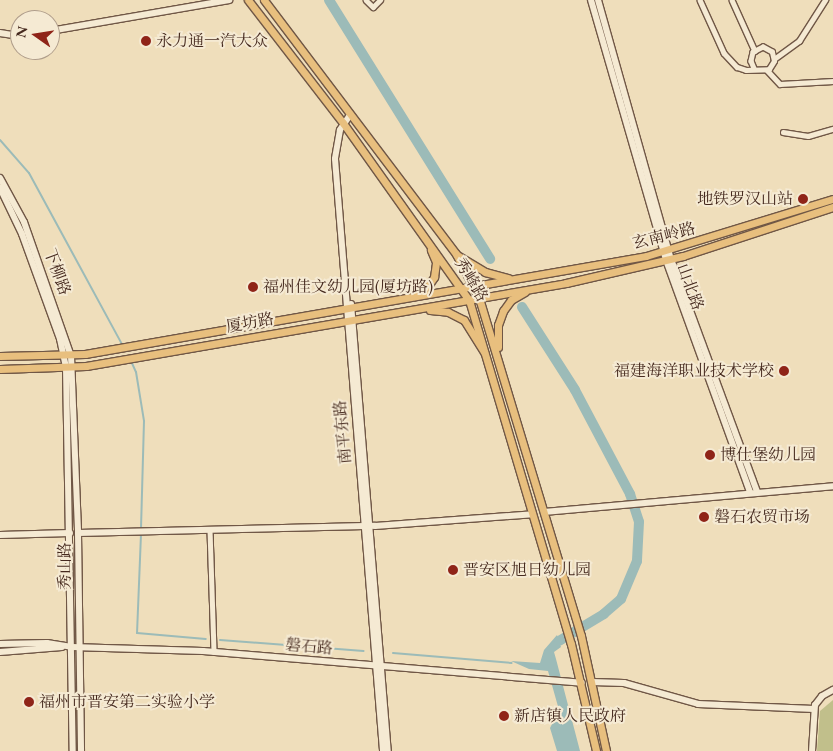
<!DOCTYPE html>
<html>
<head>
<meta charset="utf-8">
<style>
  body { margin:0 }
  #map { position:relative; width:833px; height:751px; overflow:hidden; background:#efdebb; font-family:"EB Garamond","Noto Serif SC",serif }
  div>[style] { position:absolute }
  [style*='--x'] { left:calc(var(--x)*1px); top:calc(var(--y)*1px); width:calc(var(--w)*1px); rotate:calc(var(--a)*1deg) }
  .green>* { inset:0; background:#c1bf8b }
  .water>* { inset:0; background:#9cbbb8 }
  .stream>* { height:2px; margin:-1px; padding:0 1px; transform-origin:1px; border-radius:1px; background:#9cbbb8 }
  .river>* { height:10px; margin:-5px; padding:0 5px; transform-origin:5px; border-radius:5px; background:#9cbbb8 }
  .roads { filter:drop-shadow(1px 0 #705746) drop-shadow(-1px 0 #705746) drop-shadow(0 1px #705746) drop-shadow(0 -1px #705746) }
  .street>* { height:4.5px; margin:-2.25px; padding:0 2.25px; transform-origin:2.25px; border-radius:2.25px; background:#f5ead3 }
  .secondary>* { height:6px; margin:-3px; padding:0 3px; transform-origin:3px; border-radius:3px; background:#f5ead3 }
  .primary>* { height:7px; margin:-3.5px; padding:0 3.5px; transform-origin:3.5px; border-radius:3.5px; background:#e8bf7e }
  .dots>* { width:14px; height:14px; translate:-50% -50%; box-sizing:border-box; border:2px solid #f5ead3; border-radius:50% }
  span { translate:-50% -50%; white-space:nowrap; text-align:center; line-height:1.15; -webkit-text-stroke:4px #f5ead3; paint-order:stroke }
  .poi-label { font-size:16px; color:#462a1f }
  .left { translate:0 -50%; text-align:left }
  .right { translate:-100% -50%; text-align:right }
  .street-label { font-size:16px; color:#462a1f }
  .north { position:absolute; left:10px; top:10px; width:50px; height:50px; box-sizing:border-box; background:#f5ead3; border:1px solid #af9d8b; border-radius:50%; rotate:283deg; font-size:14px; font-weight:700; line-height:20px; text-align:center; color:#462a1f }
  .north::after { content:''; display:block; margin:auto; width:18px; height:22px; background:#8f2418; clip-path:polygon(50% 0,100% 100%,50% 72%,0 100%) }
</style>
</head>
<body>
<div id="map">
  <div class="green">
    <div style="clip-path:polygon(833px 700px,833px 751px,817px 751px,820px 711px)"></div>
  </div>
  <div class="water">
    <div style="clip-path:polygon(557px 635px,561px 647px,554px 652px,556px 659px,580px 751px,557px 751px,550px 728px,559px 710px,548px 671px,529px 669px,511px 661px,540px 663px,544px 650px)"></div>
  </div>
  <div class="stream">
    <div style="--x:0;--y:140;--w:44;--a:48.7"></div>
    <div style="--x:29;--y:173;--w:197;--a:61.5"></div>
    <div style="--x:131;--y:361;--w:12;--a:66"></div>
    <div style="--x:136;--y:372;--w:50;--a:80.7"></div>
    <div style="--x:144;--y:421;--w:109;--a:91.6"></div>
    <div style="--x:141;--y:534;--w:99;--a:92.3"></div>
    <div style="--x:137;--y:633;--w:69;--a:5"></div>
    <div style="--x:220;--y:640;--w:144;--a:4.4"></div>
    <div style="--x:393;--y:653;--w:119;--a:4.8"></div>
  </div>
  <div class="river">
    <div style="--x:329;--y:0;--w:305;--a:58.1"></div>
    <div style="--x:522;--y:307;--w:98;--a:57.4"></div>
    <div style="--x:575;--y:390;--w:118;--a:62.1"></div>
    <div style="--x:630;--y:494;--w:29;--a:72"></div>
    <div style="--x:639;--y:522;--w:39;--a:93"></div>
    <div style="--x:637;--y:561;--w:41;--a:112.8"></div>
    <div style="--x:621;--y:599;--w:23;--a:139"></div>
    <div style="--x:604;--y:614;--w:52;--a:149"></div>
  </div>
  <div class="roads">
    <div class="street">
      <div style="--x:366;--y:0;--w:10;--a:45"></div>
      <div style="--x:373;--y:7;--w:10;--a:-45"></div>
      <div style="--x:700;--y:0;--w:58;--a:65.6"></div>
      <div style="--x:724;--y:53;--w:19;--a:47"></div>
      <div style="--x:737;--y:67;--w:9;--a:18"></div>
      <div style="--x:746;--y:70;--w:23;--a:-2"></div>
      <div style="--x:769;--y:69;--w:9;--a:-58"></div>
      <div style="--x:774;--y:61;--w:9;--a:-103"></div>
      <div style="--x:772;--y:52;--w:10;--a:-151"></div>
      <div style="--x:763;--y:47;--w:11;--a:153"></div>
      <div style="--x:753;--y:52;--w:9;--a:103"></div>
      <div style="--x:751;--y:61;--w:8;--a:67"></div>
      <div style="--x:732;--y:0;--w:56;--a:65.7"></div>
      <div style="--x:774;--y:59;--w:31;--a:-36"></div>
      <div style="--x:799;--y:41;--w:49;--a:-57.6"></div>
      <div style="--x:767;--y:70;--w:19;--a:47"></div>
      <div style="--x:780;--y:84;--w:53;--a:-3.2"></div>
      <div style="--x:783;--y:132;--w:25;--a:9"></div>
      <div style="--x:808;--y:136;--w:26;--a:-16"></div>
      <div style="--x:210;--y:530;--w:122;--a:88.1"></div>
    </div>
    <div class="secondary">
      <div style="--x:591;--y:0;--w:271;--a:73.9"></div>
      <div style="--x:666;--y:260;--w:247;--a:70.1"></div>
      <div style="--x:598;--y:0;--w:269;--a:74.3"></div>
      <div style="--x:671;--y:259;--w:247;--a:69.7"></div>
      <div style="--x:50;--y:31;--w:182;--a:-9.8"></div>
      <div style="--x:0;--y:33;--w:20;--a:9"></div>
      <div style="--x:350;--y:115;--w:18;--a:124"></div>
      <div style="--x:340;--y:130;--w:29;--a:100"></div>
      <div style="--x:335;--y:159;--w:594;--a:85.36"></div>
      <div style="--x:0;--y:178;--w:50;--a:61.4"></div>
      <div style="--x:24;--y:222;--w:142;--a:70.7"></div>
      <div style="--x:71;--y:356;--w:177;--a:87.7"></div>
      <div style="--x:78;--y:533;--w:218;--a:89.2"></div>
      <div style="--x:0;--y:188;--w:51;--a:64.4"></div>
      <div style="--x:22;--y:234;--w:112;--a:70.1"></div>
      <div style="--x:60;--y:339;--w:30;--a:78"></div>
      <div style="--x:66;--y:368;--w:383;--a:89"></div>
      <div style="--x:351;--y:304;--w:449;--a:85.3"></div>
      <div style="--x:544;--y:512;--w:290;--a:-5.1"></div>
      <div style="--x:78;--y:533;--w:297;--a:-1.4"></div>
      <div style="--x:375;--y:526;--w:158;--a:-4.3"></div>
      <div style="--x:0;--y:535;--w:70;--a:-1.6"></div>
      <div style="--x:0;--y:644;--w:47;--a:-1.2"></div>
      <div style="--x:47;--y:643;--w:25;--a:9"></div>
      <div style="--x:72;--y:647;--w:131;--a:1.7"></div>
      <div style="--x:203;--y:651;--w:380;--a:4.8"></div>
      <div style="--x:0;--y:652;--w:62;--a:-4.6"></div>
      <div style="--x:592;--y:682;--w:32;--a:2"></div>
      <div style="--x:624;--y:683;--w:77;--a:15.8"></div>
      <div style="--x:698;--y:704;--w:116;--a:2.5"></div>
      <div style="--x:812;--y:751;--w:46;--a:-86.3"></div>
      <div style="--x:815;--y:705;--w:11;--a:-52"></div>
      <div style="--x:822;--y:696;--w:13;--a:-29"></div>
    </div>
    <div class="primary">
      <div style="--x:248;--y:0;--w:155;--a:52.3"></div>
      <div style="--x:343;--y:123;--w:217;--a:54.6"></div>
      <div style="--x:469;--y:300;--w:359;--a:73.5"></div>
      <div style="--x:571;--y:644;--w:110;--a:76.8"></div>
      <div style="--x:264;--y:0;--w:318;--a:52.9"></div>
      <div style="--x:456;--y:254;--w:50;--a:62.4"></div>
      <div style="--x:479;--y:298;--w:353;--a:73.2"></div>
      <div style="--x:581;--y:636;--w:118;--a:77.7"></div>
      <div style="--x:457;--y:255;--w:33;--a:31"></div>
      <div style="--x:485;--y:272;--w:24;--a:15"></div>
      <div style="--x:414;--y:296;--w:17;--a:-36"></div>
      <div style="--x:428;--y:286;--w:11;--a:-56"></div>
      <div style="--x:434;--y:277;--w:15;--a:-82"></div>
      <div style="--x:436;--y:262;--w:13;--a:-113"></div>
      <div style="--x:430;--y:310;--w:18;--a:6"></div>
      <div style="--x:448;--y:312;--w:18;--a:27"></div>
      <div style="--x:464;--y:320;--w:38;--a:58"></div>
      <div style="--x:498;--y:347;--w:22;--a:-90"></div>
      <div style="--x:498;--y:325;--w:15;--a:-70"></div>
      <div style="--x:503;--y:311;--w:14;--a:-54"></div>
      <div style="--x:511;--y:300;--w:16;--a:-30"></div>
      <div style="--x:0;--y:356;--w:85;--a:-1.3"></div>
      <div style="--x:85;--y:354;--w:569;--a:-9.91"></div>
      <div style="--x:646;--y:256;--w:195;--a:-17"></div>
      <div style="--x:0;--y:369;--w:86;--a:-2"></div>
      <div style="--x:86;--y:366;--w:487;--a:-9.8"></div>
      <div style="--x:566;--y:283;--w:120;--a:-13"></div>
      <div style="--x:683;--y:256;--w:158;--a:-18.1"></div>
    </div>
  </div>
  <div class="dots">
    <div style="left:146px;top:41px;background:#8f2418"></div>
    <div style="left:803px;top:199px;background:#8f2418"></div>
    <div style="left:253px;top:287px;background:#8f2418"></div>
    <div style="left:784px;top:371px;background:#8f2418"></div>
    <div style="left:710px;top:455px;background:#8f2418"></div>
    <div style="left:704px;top:517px;background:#8f2418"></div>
    <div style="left:453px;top:570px;background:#8f2418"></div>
    <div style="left:29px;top:702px;background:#8f2418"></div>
    <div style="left:504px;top:716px;background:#8f2418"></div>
  </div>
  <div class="poi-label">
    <span class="left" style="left:156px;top:41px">永力通一汽大众</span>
    <span class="right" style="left:793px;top:199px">地铁罗汉山站</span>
    <span class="left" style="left:263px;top:287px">福州佳文幼儿园(厦坊路)</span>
    <span class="right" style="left:774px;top:371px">福建海洋职业技术学校</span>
    <span class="left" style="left:720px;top:455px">博仕堡幼儿园</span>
    <span class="left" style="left:714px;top:517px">磐石农贸市场</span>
    <span class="left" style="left:463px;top:570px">晋安区旭日幼儿园</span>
    <span class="left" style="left:39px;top:702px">福州市晋安第二实验小学</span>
    <span class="left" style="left:514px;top:716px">新店镇人民政府</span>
  </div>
  <div class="street-label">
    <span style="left:664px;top:236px;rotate:-14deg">玄南岭路</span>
    <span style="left:57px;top:272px;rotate:70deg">下柳路</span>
    <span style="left:471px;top:280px;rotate:59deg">秀峰路</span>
    <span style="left:690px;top:287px;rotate:70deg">山北路</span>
    <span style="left:250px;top:323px;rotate:-10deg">厦坊路</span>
    <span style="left:343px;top:432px;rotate:-95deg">南平东路</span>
    <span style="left:65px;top:566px;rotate:-90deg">秀山路</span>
    <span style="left:309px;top:647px;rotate:5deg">磐石路</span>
  </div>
  <div class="north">N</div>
</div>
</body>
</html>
